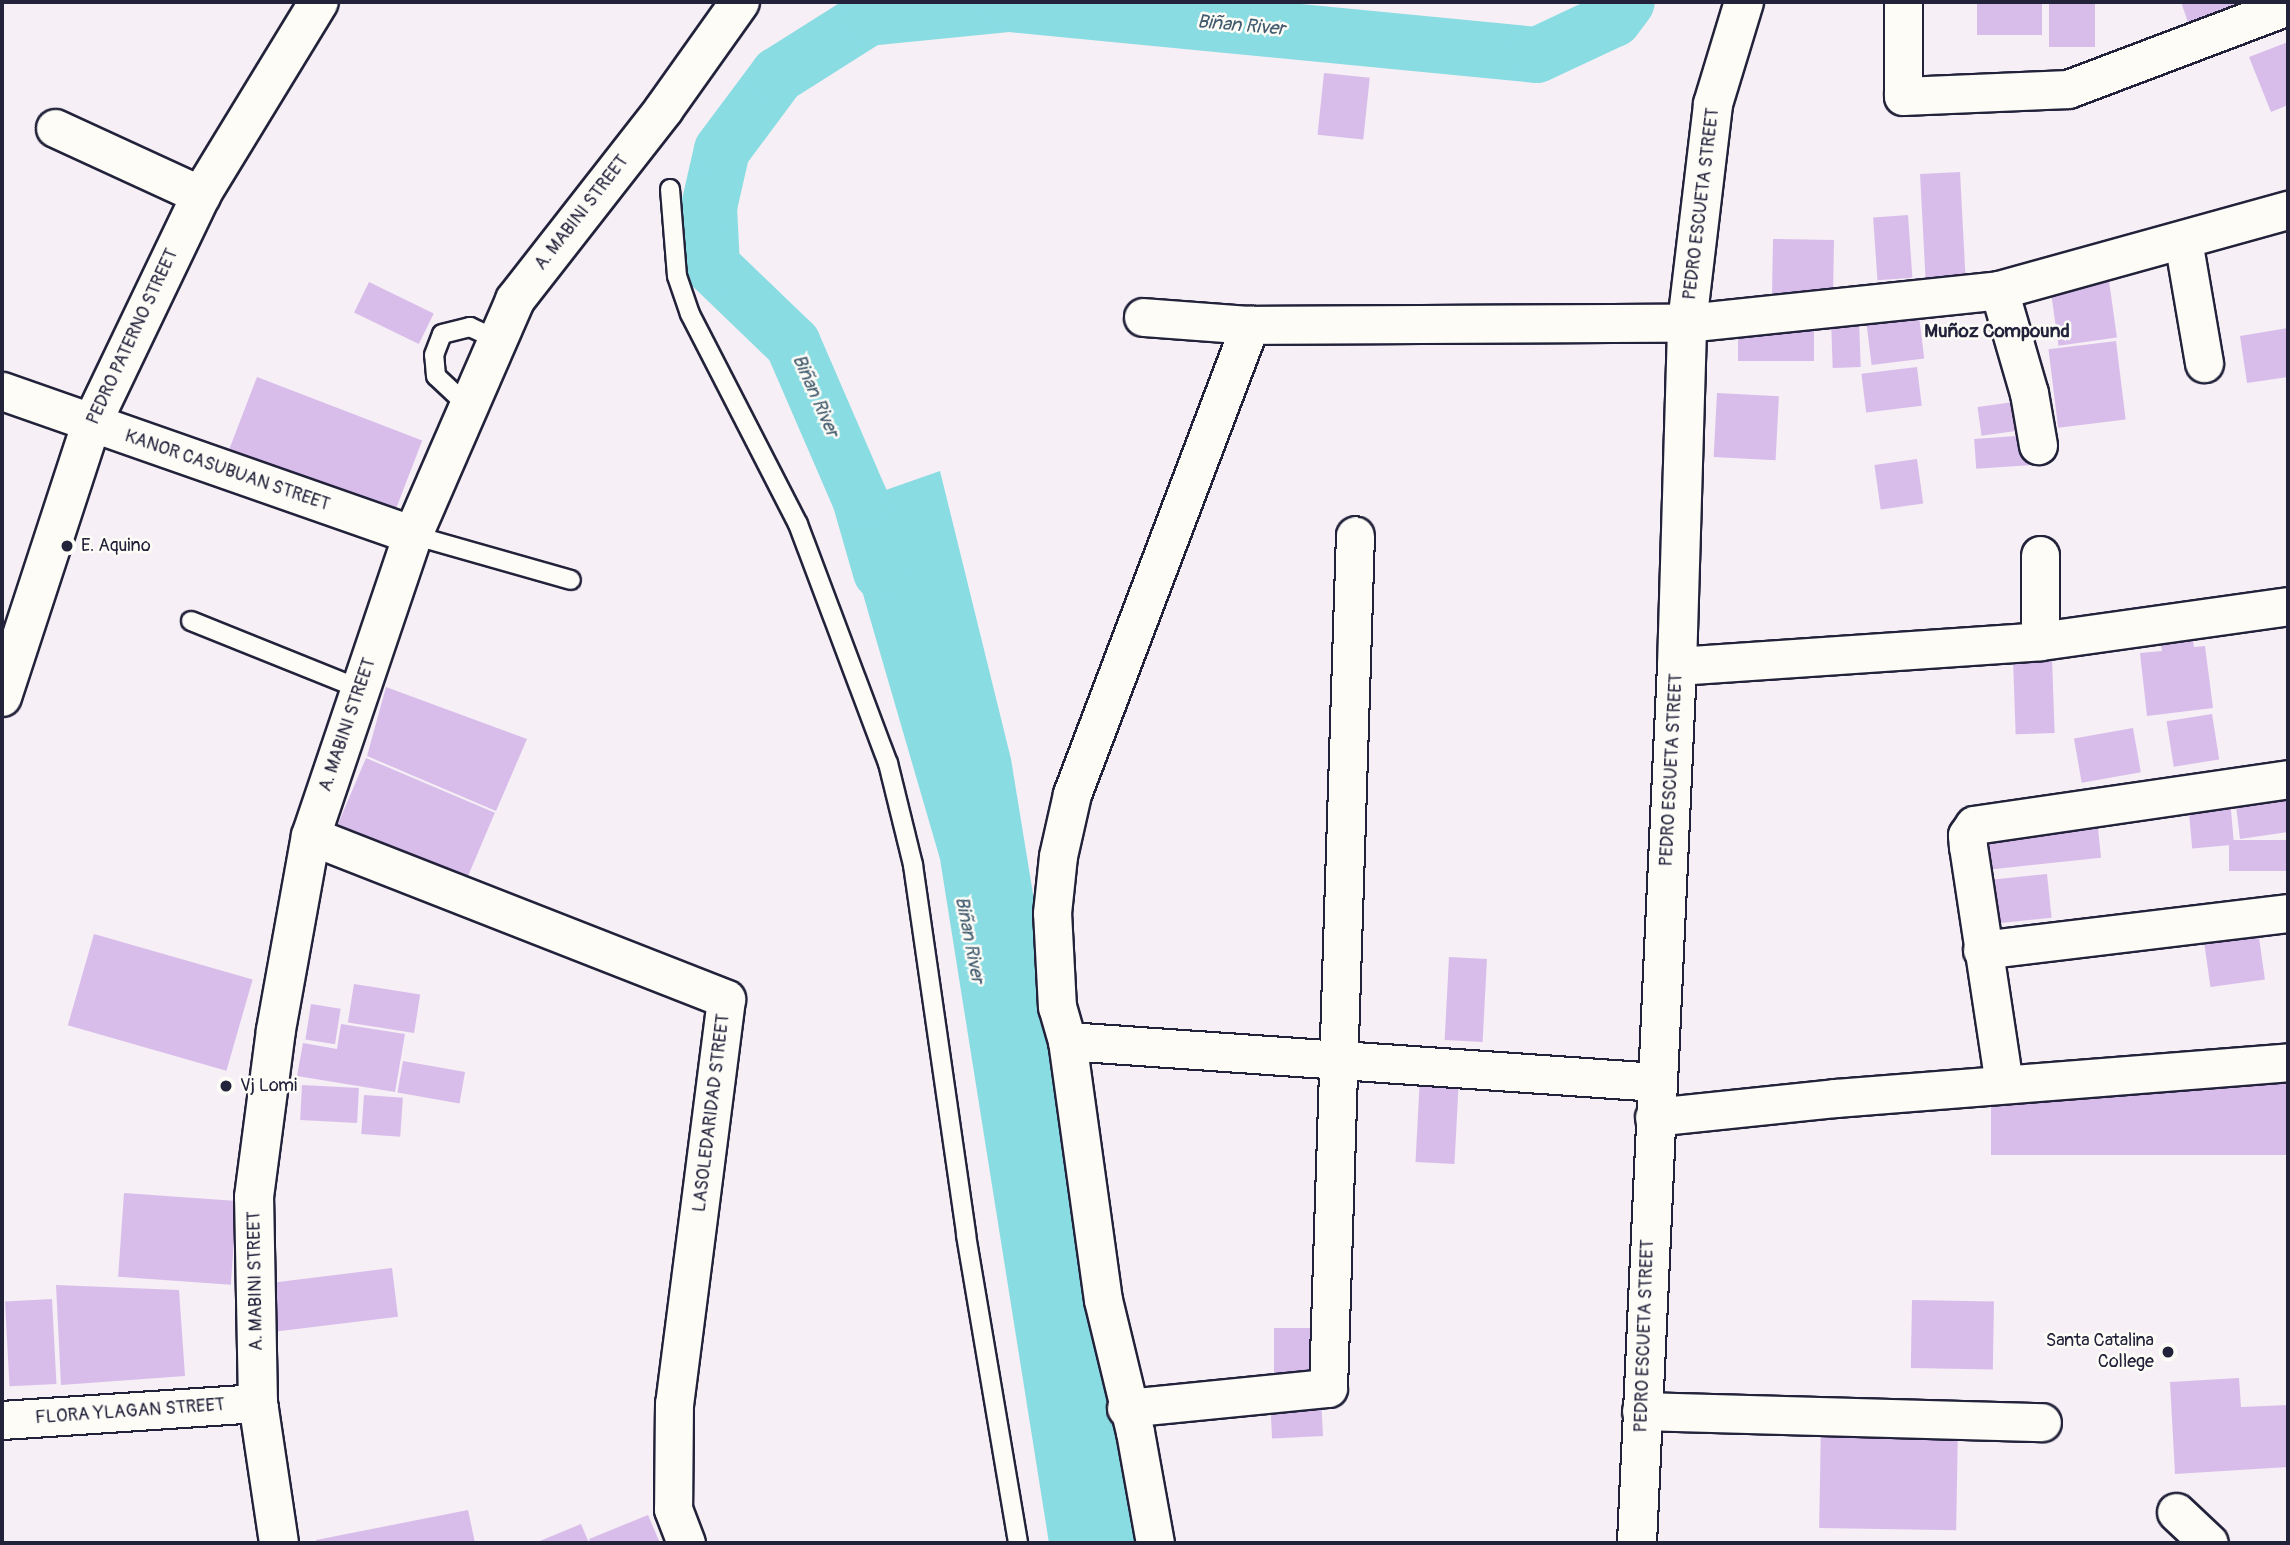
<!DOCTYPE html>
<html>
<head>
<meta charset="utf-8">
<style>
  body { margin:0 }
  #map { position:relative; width:2290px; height:1545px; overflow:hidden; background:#f6eff5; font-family:Pangolin,sans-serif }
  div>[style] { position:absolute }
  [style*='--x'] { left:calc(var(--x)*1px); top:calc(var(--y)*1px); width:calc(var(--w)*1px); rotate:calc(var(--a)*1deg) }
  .water>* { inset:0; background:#8adce3 }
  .river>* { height:56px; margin:-28px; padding:0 28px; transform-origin:28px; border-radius:28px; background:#8adce3 }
  .building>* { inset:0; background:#d8bdeb; transform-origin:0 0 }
  .roads { filter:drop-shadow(2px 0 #22223b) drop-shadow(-2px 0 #22223b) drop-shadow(0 2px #22223b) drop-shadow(0 -2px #22223b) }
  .service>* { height:18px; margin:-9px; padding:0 9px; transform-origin:9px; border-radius:9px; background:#fdfcf7 }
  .minor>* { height:37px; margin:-18.5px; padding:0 18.5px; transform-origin:18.5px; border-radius:18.5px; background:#fdfcf7 }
  .tertiary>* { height:38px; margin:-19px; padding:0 19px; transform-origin:19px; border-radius:19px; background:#fdfcf7 }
  .dots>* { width:19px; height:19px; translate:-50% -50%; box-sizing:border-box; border:4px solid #fdfcf7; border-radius:50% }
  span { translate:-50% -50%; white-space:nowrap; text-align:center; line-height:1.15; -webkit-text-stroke:5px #fdfcf7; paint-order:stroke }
  .street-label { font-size:18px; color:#22223b }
  .poi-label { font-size:18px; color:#22223b }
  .left { translate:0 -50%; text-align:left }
  .right { translate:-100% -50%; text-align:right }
  .water-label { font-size:19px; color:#415a6d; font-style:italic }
  .neighbourhood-label { font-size:19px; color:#22223b; font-weight:700 }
  .frame { position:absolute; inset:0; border:4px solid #22223b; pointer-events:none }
</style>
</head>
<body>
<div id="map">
  <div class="water">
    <div style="clip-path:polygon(940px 471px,1011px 759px,1139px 1543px,1049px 1543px,940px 859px,833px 491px,860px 499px)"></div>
  </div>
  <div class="river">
    <div style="--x:881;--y:572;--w:76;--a:-106"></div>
    <div style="--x:860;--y:499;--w:169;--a:-113.4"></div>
    <div style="--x:793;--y:344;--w:112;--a:-136.1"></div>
    <div style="--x:712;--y:266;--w:59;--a:-92.9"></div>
    <div style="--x:709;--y:207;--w:58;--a:-77.2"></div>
    <div style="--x:722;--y:150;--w:94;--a:-53.3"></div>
    <div style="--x:778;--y:75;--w:107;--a:-32.3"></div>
    <div style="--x:868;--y:18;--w:142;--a:-5.7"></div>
    <div style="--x:1009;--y:4;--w:530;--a:5.52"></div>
    <div style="--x:1537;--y:55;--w:85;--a:-25.1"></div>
    <div style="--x:1614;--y:19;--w:21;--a:-53"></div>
  </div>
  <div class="building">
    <div style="left:1977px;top:2px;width:65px;height:33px"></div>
    <div style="left:2049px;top:2px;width:46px;height:45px"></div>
    <div style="clip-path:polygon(2181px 2px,2240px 2px,2242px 7px,2189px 25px)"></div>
    <div style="clip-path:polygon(2288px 42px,2288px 105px,2271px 112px,2249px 57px)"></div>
    <div style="left:1324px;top:73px;width:46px;height:62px;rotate:6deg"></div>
    <div style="left:1960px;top:172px;width:113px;height:40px;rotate:87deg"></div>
    <div style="left:1908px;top:215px;width:63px;height:35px;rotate:86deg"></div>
    <div style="left:1773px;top:239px;width:61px;height:54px;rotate:1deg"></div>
    <div style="left:2109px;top:281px;width:57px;height:59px;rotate:82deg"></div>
    <div style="left:369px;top:282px;width:72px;height:34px;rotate:26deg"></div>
    <div style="left:1918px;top:308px;width:51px;height:53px;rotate:83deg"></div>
    <div style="left:1859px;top:319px;width:48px;height:28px;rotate:88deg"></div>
    <div style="left:1738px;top:326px;width:76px;height:35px"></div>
    <div style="clip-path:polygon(2288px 328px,2288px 377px,2247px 383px,2240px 336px)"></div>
    <div style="left:2116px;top:341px;width:79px;height:68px;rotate:83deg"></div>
    <div style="left:1917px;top:367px;width:39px;height:56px;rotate:83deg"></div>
    <div style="left:257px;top:377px;width:177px;height:90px;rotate:21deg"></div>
    <div style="left:1717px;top:393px;width:62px;height:64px;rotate:3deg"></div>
    <div style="left:2028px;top:400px;width:29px;height:51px;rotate:82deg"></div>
    <div style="left:2030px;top:435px;width:30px;height:56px;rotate:86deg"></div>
    <div style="left:1917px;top:459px;width:45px;height:43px;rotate:82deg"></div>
    <div style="clip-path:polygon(2192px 634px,2194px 647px,2205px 646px,2213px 708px,2147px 716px,2140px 653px,2162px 651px,2160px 638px)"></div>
    <div style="left:2052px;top:658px;width:75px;height:39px;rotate:88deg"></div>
    <div style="clip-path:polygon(386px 687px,527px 739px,496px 811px,367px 756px)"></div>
    <div style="left:2212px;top:714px;width:46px;height:46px;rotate:81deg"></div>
    <div style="left:2133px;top:728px;width:45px;height:60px;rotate:80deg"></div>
    <div style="left:366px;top:758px;width:140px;height:73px;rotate:23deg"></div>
    <div style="clip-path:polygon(2288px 782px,2288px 832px,2240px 839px,2234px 789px)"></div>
    <div style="left:2230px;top:799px;width:46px;height:42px;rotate:85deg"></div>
    <div style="left:2097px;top:819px;width:39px;height:111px;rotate:84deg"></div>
    <div style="left:2288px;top:840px;width:31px;height:59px;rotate:90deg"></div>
    <div style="left:2047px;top:874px;width:44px;height:56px;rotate:84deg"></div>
    <div style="left:2256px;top:916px;width:64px;height:55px;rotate:82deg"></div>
    <div style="left:94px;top:934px;width:165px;height:95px;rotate:16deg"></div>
    <div style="left:1449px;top:957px;width:38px;height:83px;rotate:3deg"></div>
    <div style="left:354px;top:984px;width:67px;height:39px;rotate:9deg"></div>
    <div style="left:311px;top:1004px;width:30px;height:36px;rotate:9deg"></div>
    <div style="clip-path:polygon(341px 1024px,405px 1034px,395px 1092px,297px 1076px,303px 1043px,337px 1049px)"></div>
    <div style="left:403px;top:1061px;width:63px;height:32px;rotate:10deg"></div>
    <div style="left:1420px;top:1076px;width:39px;height:86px;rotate:3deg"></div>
    <div style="left:2288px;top:1084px;width:71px;height:297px;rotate:90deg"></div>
    <div style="left:302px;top:1085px;width:57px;height:35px;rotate:3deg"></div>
    <div style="left:364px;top:1095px;width:39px;height:39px;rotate:4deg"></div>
    <div style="left:124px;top:1193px;width:113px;height:84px;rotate:4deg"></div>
    <div style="left:392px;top:1268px;width:49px;height:123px;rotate:83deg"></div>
    <div style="clip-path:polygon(56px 1285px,179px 1290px,185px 1376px,61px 1385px)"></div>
    <div style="left:52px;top:1299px;width:85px;height:47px;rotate:87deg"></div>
    <div style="left:1912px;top:1300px;width:82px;height:68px;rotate:1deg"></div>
    <div style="left:1320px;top:1328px;width:45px;height:46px;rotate:90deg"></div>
    <div style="clip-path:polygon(2239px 1378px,2241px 1407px,2288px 1405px,2288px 1467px,2175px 1474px,2170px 1382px)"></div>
    <div style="left:1321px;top:1397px;width:39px;height:51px;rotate:87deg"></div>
    <div style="left:1821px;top:1422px;width:137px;height:106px;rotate:1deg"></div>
    <div style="clip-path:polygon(468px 1510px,475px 1543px,317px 1543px,316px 1540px)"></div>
    <div style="clip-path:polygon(648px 1515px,660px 1543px,591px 1543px,589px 1539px)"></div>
    <div style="clip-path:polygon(581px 1524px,589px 1543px,535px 1543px)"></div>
  </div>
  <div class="roads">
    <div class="service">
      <div style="--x:670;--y:189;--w:87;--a:85.4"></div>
      <div style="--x:677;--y:276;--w:40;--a:71.1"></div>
      <div style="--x:690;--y:314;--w:236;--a:62.8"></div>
      <div style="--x:798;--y:524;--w:255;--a:69.4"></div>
      <div style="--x:888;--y:763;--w:105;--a:76.2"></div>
      <div style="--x:913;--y:865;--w:374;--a:81.8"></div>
      <div style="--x:966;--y:1235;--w:312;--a:80.4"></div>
      <div style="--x:469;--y:407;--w:45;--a:-136.8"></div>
      <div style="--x:436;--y:376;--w:21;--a:-95"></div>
      <div style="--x:434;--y:355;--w:22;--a:-69"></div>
      <div style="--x:442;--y:334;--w:29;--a:-14"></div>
      <div style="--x:470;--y:327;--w:31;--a:25"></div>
      <div style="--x:413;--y:535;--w:164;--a:15.9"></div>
      <div style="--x:191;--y:621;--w:182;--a:21.9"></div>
    </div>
    <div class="minor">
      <div style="--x:1903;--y:2;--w:94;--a:90"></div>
      <div style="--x:1903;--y:96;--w:165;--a:-2.4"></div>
      <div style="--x:2068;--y:89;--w:235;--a:-20.7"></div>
      <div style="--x:55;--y:128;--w:161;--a:24.7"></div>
      <div style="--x:2183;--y:240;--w:125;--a:80.3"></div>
      <div style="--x:1999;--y:290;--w:107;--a:73.8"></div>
      <div style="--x:2029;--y:393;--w:53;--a:80.2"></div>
      <div style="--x:1143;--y:317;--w:107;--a:4.3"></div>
      <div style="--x:2;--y:391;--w:435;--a:19.3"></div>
      <div style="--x:2040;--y:555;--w:86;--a:90"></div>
      <div style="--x:1677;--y:666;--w:364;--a:-3.9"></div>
      <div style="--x:2040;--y:641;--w:250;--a:-8"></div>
      <div style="--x:311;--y:836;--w:446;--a:21.4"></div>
      <div style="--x:726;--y:999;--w:407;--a:97.3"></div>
      <div style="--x:674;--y:1403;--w:106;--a:90.5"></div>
      <div style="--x:673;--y:1509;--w:36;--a:69"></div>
      <div style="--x:1982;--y:950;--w:308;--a:-6.9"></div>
      <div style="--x:1067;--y:1041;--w:590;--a:3.98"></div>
      <div style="--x:2004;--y:1084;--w:240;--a:-98.6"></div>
      <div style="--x:1968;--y:847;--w:12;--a:-95"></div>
      <div style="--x:1967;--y:835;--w:12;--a:-55"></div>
      <div style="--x:1974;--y:825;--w:317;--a:-8.3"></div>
      <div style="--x:1654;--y:1117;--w:182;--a:-6"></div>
      <div style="--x:1835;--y:1098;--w:454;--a:-4.5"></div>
      <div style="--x:1126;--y:1408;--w:203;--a:-5.7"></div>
      <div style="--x:1328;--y:1388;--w:853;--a:-88.19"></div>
      <div style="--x:1641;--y:1411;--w:401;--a:1.6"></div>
      <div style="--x:2;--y:1420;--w:257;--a:-3.8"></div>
      <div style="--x:2176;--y:1512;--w:45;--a:43.2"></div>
      <div style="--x:1155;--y:1543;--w:113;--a:-100.2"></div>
      <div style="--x:1135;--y:1432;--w:136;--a:-103.6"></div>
      <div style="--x:1103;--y:1300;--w:261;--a:-97.9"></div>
      <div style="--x:1067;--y:1041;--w:35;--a:-106"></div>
      <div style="--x:1057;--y:1007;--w:94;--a:-93"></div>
      <div style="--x:1052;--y:913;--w:57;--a:-84"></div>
      <div style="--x:1058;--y:856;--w:64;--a:-77.3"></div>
      <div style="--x:1072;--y:794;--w:502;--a:-69.22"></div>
      <div style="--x:1250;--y:325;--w:437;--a:-0.3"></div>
      <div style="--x:1687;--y:323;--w:314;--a:-6"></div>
      <div style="--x:1999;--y:290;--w:300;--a:-15.5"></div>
    </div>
    <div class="tertiary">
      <div style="--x:2;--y:697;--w:286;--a:-71.9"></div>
      <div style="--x:91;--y:425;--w:255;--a:-64.4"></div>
      <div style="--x:201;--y:195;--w:226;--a:-58.6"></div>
      <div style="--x:279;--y:1543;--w:142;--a:-98.5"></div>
      <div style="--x:258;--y:1403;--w:206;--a:-91.1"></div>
      <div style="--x:254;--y:1197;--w:168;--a:-82.5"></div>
      <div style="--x:276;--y:1030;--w:197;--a:-79.8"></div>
      <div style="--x:311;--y:836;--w:318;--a:-71.3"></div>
      <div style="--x:413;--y:535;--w:256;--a:-66.5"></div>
      <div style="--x:515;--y:300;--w:242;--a:-52"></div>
      <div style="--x:664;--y:109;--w:131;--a:-54.6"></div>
      <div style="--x:1637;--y:1543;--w:878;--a:-87.39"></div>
      <div style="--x:1677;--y:666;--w:343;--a:-88.3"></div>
      <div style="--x:1687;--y:323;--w:221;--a:-83.2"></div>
      <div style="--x:1713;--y:104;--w:107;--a:-73.1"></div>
    </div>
  </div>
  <div class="dots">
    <div style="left:67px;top:546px;background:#22223b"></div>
    <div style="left:226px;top:1086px;background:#22223b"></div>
    <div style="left:2168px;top:1352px;background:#22223b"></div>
  </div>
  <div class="street-label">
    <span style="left:1702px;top:204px;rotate:-83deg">PEDRO ESCUETA STREET</span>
    <span style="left:582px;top:213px;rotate:-52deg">A. MABINI STREET</span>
    <span style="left:133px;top:337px;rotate:-65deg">PEDRO PATERNO STREET</span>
    <span style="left:227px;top:471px;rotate:19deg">KANOR CASUBUAN STREET</span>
    <span style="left:348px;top:725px;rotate:-71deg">A. MABINI STREET</span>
    <span style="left:1672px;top:770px;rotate:-87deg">PEDRO ESCUETA STREET</span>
    <span style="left:712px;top:1113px;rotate:-83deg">LASOLEDARIDAD STREET</span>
    <span style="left:256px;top:1281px;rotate:-91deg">A. MABINI STREET</span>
    <span style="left:1645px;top:1336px;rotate:-88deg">PEDRO ESCUETA STREET</span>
    <span style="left:130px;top:1412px;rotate:-4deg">FLORA YLAGAN STREET</span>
  </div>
  <div class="poi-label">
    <span class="left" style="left:81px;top:546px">E. Aquino</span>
    <span class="left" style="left:240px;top:1086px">Vj Lomi</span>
    <span class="right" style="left:2154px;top:1352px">Santa Catalina<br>College</span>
  </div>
  <div class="water-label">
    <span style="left:1241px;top:26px;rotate:5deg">Biñan River</span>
    <span style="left:815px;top:396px;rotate:66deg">Biñan River</span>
    <span style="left:969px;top:940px;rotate:79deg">Biñan River</span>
  </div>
  <div class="neighbourhood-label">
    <span style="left:1997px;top:332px">Muñoz Compound</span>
  </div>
  <div class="frame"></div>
</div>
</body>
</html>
